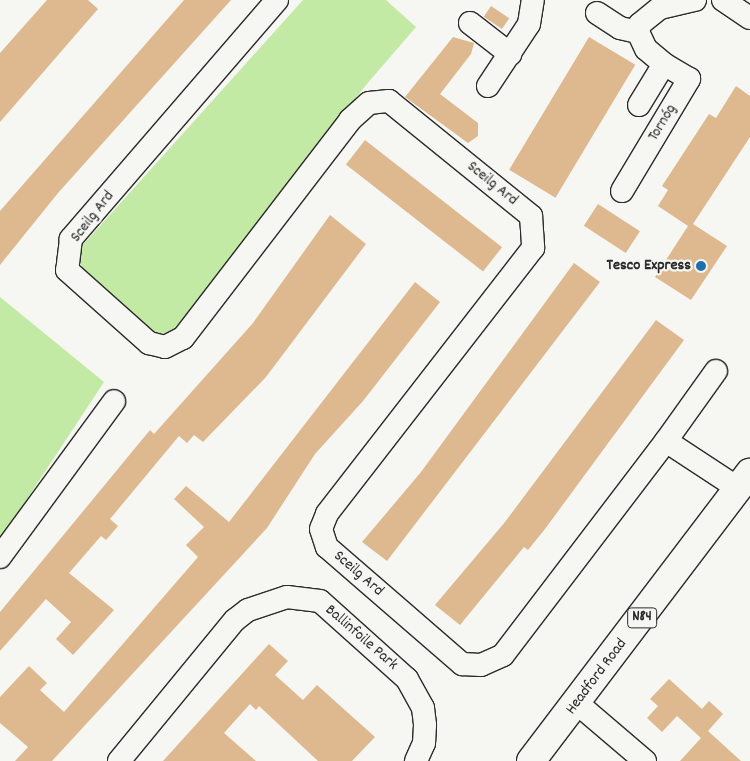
<!DOCTYPE html>
<html>
<head>
<meta charset="utf-8">
<style>
  body { margin:0 }
  #map { position:relative; width:750px; height:761px; overflow:hidden; background:#f6f6f2; font-family:Dekko,sans-serif }
  div>[style] { position:absolute }
  [style*='--x'] { left:calc(var(--x)*1px); top:calc(var(--y)*1px); width:calc(var(--w)*1px); rotate:calc(var(--a)*1deg) }
  .green>* { inset:0; background:#c3eaa5 }
  .building>* { inset:0; background:#deb98f; transform-origin:0 0 }
  .roads { filter:drop-shadow(1px 0 #2b2b2b) drop-shadow(-1px 0 #2b2b2b) drop-shadow(0 1px #2b2b2b) drop-shadow(0 -1px #2b2b2b) }
  .street>* { height:22px; margin:-11px; padding:0 11px; transform-origin:11px; border-radius:11px; background:#f6f6f2 }
  .primary>* { height:28px; margin:-14px; padding:0 14px; transform-origin:14px; border-radius:14px; background:#f6f6f2 }
  .dots>* { width:14px; height:14px; translate:-50% -50%; box-sizing:border-box; border:2px solid #f6f6f2; border-radius:50% }
  span { translate:-50% -50%; white-space:nowrap; text-align:center; line-height:1.15; -webkit-text-stroke:4.5px #f6f6f2; paint-order:stroke }
  .shield-label span { padding:1px 4px; background:#f6f6f2; border:1px solid; border-radius:4px; -webkit-text-stroke-width:0 }
  .shield-label { font-size:15px; color:#2b2b2b; font-weight:700 }
  .street-label { font-size:16px; color:#2b2b2b }
  .poi-label { font-size:16px; color:#2b2b2b; font-weight:700 }
  .right { translate:-100% -50%; text-align:right }
</style>
</head>
<body>
<div id="map">
  <div class="green">
    <div style="clip-path:polygon(303px 0,386px 0,416px 27px,366px 85px,178px 329px,165px 335px,151px 331px,86px 274px,79px 261px,80px 248px)"></div>
    <div style="clip-path:polygon(0 297px,104px 382px,0 540px)"></div>
  </div>
  <div class="building">
    <div style="clip-path:polygon(47px 0,88px 0,98px 9px,0 122px,0 53px)"></div>
    <div style="clip-path:polygon(184px 0,231px 0,58px 193px,0 265px,0 211px)"></div>
    <div style="left:491px;top:6px;width:22px;height:13px;rotate:34deg"></div>
    <div style="clip-path:polygon(453px 37px,474px 43px,471px 54px,440px 94px,478px 123px,478px 136px,468px 143px,405px 97px)"></div>
    <div style="left:589px;top:37px;width:54px;height:155px;rotate:31deg"></div>
    <div style="clip-path:polygon(736px 86px,750px 96px,750px 137px,693px 224px,727px 246px,691px 300px,655px 277px,688px 226px,658px 206px,668px 190px,662px 186px,709px 114px,716px 118px)"></div>
    <div style="left:365px;top:140px;width:174px;height:31px;rotate:38deg"></div>
    <div style="left:598px;top:204px;width:50px;height:26px;rotate:33deg"></div>
    <div style="clip-path:polygon(330px 215px,366px 244px,266px 377px,203px 442px,194px 435px,187px 443px,179px 436px,110px 519px,118px 526px,106px 540px,101px 536px,69px 573px,114px 610px,73px 655px,56px 639px,71px 622px,46px 599px,0 651px,0 612px,150px 430px,154px 434px,253px 323px)"></div>
    <div style="clip-path:polygon(574px 263px,600px 282px,387px 561px,362px 542px,421px 472px)"></div>
    <div style="clip-path:polygon(415px 282px,440px 302px,363px 401px,315px 454px,267px 528px,52px 761px,15px 761px,28px 747px,0 723px,0 697px,29px 666px,47px 683px,40px 690px,64px 712px,198px 557px,186px 545px,204px 527px,174px 499px,186px 486px,229px 522px)"></div>
    <div style="clip-path:polygon(656px 320px,684px 340px,545px 529px,528px 550px,524px 547px,460px 625px,435px 605px,505px 522px)"></div>
    <div style="clip-path:polygon(269px 644px,288px 661px,275px 675px,303px 700px,317px 685px,375px 737px,352px 761px,318px 761px,259px 706px,256px 710px,250px 704px,224px 733px,256px 761px,163px 761px)"></div>
    <div style="clip-path:polygon(669px 679px,702px 709px,709px 701px,723px 714px,708px 731px,741px 761px,680px 761px,701px 738px,677px 716px,662px 732px,647px 718px,658px 706px,650px 699px)"></div>
  </div>
  <div class="roads">
    <div class="street">
      <div style="--x:277;--y:0;--w:316;--a:130.8"></div>
      <div style="--x:71;--y:239;--w:31;--a:97"></div>
      <div style="--x:67;--y:270;--w:110;--a:41.7"></div>
      <div style="--x:149;--y:343;--w:16;--a:14"></div>
      <div style="--x:165;--y:347;--w:20;--a:-27"></div>
      <div style="--x:183;--y:338;--w:275;--a:-52.5"></div>
      <div style="--x:350;--y:120;--w:25;--a:-42"></div>
      <div style="--x:369;--y:103;--w:20;--a:-6"></div>
      <div style="--x:389;--y:101;--w:183;--a:39"></div>
      <div style="--x:531;--y:216;--w:32;--a:86"></div>
      <div style="--x:533;--y:248;--w:336;--a:127.8"></div>
      <div style="--x:327;--y:514;--w:16;--a:112"></div>
      <div style="--x:321;--y:529;--w:19;--a:72"></div>
      <div style="--x:327;--y:547;--w:179;--a:40.9"></div>
      <div style="--x:462;--y:664;--w:19;--a:3"></div>
      <div style="--x:481;--y:665;--w:24;--a:-24"></div>
      <div style="--x:503;--y:655;--w:269;--a:-52.7"></div>
      <div style="--x:666;--y:441;--w:87;--a:33.3"></div>
      <div style="--x:723;--y:0;--w:32;--a:34"></div>
      <div style="--x:597;--y:13;--w:27;--a:33"></div>
      <div style="--x:620;--y:28;--w:18;--a:13"></div>
      <div style="--x:470;--y:23;--w:51;--a:37.8"></div>
      <div style="--x:488;--y:86;--w:74;--a:-56.5"></div>
      <div style="--x:529;--y:24;--w:24;--a:-81"></div>
      <div style="--x:639;--y:105;--w:48;--a:-58.6"></div>
      <div style="--x:664;--y:64;--w:23;--a:-140"></div>
      <div style="--x:646;--y:49;--w:19;--a:-115"></div>
      <div style="--x:638;--y:32;--w:8;--a:-76"></div>
      <div style="--x:640;--y:24;--w:26;--a:-39"></div>
      <div style="--x:660;--y:8;--w:36;--a:-13"></div>
      <div style="--x:622;--y:191;--w:131;--a:-59.1"></div>
      <div style="--x:689;--y:79;--w:29;--a:-149"></div>
      <div style="--x:666;--y:441;--w:86;--a:-54.5"></div>
      <div style="--x:0;--y:557;--w:193;--a:-53.8"></div>
      <div style="--x:578;--y:704;--w:88;--a:40.4"></div>
      <div style="--x:119;--y:761;--w:183;--a:-50.6"></div>
      <div style="--x:235;--y:620;--w:16;--a:-38"></div>
      <div style="--x:248;--y:610;--w:41;--a:-18.4"></div>
      <div style="--x:287;--y:597;--w:33;--a:7"></div>
      <div style="--x:320;--y:601;--w:117;--a:41.9"></div>
      <div style="--x:407;--y:679;--w:33;--a:61"></div>
      <div style="--x:423;--y:708;--w:17;--a:83"></div>
      <div style="--x:425;--y:725;--w:18;--a:93"></div>
      <div style="--x:424;--y:743;--w:20;--a:114"></div>
    </div>
    <div class="primary">
      <div style="--x:531;--y:761;--w:362;--a:-52.8"></div>
    </div>
  </div>
  <div class="dots">
    <div style="left:701px;top:266px;background:#1f6fb2"></div>
  </div>
  <div class="shield-label">
    <span style="left:642px;top:618px">N84</span>
  </div>
  <div class="street-label">
    <span style="left:663px;top:123px;rotate:-59deg">Tornóg</span>
    <span style="left:492px;top:184px;rotate:39deg">Sceilg Ard</span>
    <span style="left:93px;top:217px;rotate:-52deg">Sceilg Ard</span>
    <span style="left:358px;top:574px;rotate:41deg">Sceilg Ard</span>
    <span style="left:361px;top:638px;rotate:41deg">Ballinfoile Park</span>
    <span style="left:597px;top:677px;rotate:-53deg">Headford Road</span>
  </div>
  <div class="poi-label">
    <span class="right" style="left:691px;top:266px">Tesco Express</span>
  </div>
</div>
</body>
</html>
